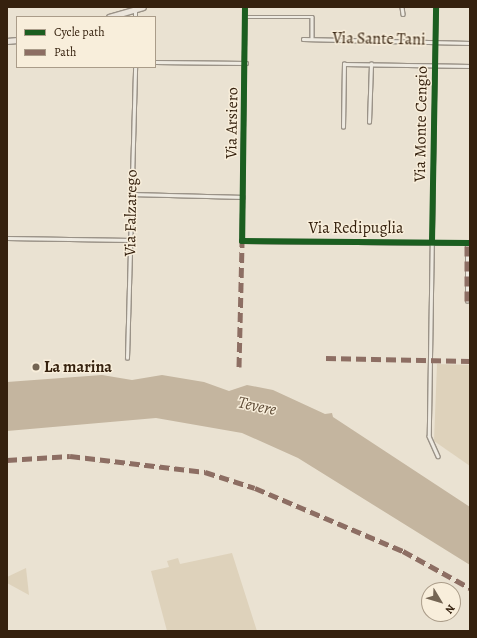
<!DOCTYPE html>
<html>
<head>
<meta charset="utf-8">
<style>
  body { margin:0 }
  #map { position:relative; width:477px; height:638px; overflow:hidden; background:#eae2d2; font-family:Alegreya,serif }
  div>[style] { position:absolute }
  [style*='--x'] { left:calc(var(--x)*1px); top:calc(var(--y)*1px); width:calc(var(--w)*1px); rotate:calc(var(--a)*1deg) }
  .green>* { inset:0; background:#ded2bb }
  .water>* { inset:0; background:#c4b59f }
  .roads { filter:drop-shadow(1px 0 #9a9287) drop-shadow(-1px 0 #9a9287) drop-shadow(0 1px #9a9287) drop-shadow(0 -1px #9a9287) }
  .minor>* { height:2.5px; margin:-1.25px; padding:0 1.25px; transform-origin:1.25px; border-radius:1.25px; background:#eeeae1 }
  .primary>* { height:4.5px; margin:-2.25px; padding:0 2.25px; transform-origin:2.25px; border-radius:2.25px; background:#ebe5dc }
  .quiet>* { height:5px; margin-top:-2.5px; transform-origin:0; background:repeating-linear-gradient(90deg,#8d6e63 0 10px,transparent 0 15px) }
  .cycleway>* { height:6px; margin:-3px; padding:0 3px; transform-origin:3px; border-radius:3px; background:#1b5e20 }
  .dots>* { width:11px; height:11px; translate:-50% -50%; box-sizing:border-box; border:2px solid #f8eedb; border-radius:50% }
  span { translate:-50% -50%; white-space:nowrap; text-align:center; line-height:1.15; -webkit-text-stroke:3px #f8eedb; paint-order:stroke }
  .street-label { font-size:16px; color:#35210e }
  .poi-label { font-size:16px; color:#35210e; font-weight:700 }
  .left { translate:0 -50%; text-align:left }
  .water-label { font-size:17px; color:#614e39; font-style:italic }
  .frame { position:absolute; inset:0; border:8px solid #35210e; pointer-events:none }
  .legend { position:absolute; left:16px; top:16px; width:140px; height:52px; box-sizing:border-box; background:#f8eedb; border:1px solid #aa9c89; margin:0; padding:5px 7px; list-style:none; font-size:12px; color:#35210e }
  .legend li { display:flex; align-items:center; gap:8px; height:20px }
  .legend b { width:20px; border:1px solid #aa9c89 }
  .north { position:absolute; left:421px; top:582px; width:40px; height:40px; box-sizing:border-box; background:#f8eedb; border:1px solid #aa9c89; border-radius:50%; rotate:128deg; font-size:11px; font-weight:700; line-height:16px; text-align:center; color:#35210e }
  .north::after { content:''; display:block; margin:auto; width:14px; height:18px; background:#746553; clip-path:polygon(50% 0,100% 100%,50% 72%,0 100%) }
</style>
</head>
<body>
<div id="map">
  <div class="green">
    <div style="clip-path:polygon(437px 364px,470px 365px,470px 466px,434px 441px)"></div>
    <div style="clip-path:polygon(232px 553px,257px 631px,167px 631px,151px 571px,169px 567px,167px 561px,178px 558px,180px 564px)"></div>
    <div style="clip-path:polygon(26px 568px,29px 595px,7px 583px,7px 577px)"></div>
  </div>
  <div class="water">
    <div style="clip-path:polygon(102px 375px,132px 380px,162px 375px,204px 382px,229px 391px,247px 385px,273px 390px,325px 414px,332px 413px,333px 417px,470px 507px,470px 565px,298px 458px,242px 433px,156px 418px,7px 431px,7px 382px)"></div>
  </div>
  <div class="roads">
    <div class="minor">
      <div style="--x:245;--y:7;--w:234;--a:90.7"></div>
      <div style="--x:242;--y:241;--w:228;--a:0.5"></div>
      <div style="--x:402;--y:7;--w:7;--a:82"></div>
      <div style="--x:436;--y:7;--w:429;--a:90.9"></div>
      <div style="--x:429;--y:436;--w:22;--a:66"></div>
      <div style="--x:135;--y:17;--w:7;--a:-90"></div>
      <div style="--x:245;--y:17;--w:67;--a:0"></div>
      <div style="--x:312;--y:17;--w:21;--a:90"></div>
      <div style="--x:303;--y:39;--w:167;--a:1.4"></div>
      <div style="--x:155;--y:62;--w:91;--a:0.6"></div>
      <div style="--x:369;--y:122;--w:58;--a:-88"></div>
      <div style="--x:343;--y:127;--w:63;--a:-89.1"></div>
      <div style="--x:344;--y:64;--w:126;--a:0.9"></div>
      <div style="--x:132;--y:194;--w:111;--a:1.5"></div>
      <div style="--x:7;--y:238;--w:124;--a:0.9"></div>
      <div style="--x:467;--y:301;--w:58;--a:-90"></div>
      <div style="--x:127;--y:358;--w:291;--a:-88.4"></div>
    </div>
    <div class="primary">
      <div style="--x:109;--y:17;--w:35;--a:-16"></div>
      <div style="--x:7;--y:41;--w:10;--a:-6"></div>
    </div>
  </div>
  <div class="quiet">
    <div style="--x:467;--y:301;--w:58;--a:-90"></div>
    <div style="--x:326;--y:358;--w:144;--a:1.2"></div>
    <div style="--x:239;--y:367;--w:126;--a:-88.6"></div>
    <div style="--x:7;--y:460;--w:63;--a:-3.6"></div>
    <div style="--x:70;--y:456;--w:136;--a:6.8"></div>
    <div style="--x:205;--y:472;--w:52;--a:17.7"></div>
    <div style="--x:255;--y:488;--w:161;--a:23.1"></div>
    <div style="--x:403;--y:551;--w:77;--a:28.9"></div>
  </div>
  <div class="cycleway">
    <div style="--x:245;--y:7;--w:234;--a:90.7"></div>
    <div style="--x:242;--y:241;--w:228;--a:0.5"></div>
    <div style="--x:432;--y:242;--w:235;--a:-89"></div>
  </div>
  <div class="dots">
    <div style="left:36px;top:367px;background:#746553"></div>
  </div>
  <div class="street-label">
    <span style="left:379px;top:39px;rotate:1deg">Via Sante Tani</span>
    <span style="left:232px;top:123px;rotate:-89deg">Via Arsiero</span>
    <span style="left:421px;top:124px;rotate:-89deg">Via Monte Cengio</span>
    <span style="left:131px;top:213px;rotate:-89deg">Via Falzarego</span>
    <span style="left:356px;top:228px">Via Redipuglia</span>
  </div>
  <div class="poi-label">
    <span class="left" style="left:44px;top:367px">La marina</span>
  </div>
  <div class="water-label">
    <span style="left:257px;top:406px;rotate:12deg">Tevere</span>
  </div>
  <div class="frame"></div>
  <ul class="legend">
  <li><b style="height:5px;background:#1b5e20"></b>Cycle path</li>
  <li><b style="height:5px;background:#8d6e63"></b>Path</li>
  </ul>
  <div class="north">N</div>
</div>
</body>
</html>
